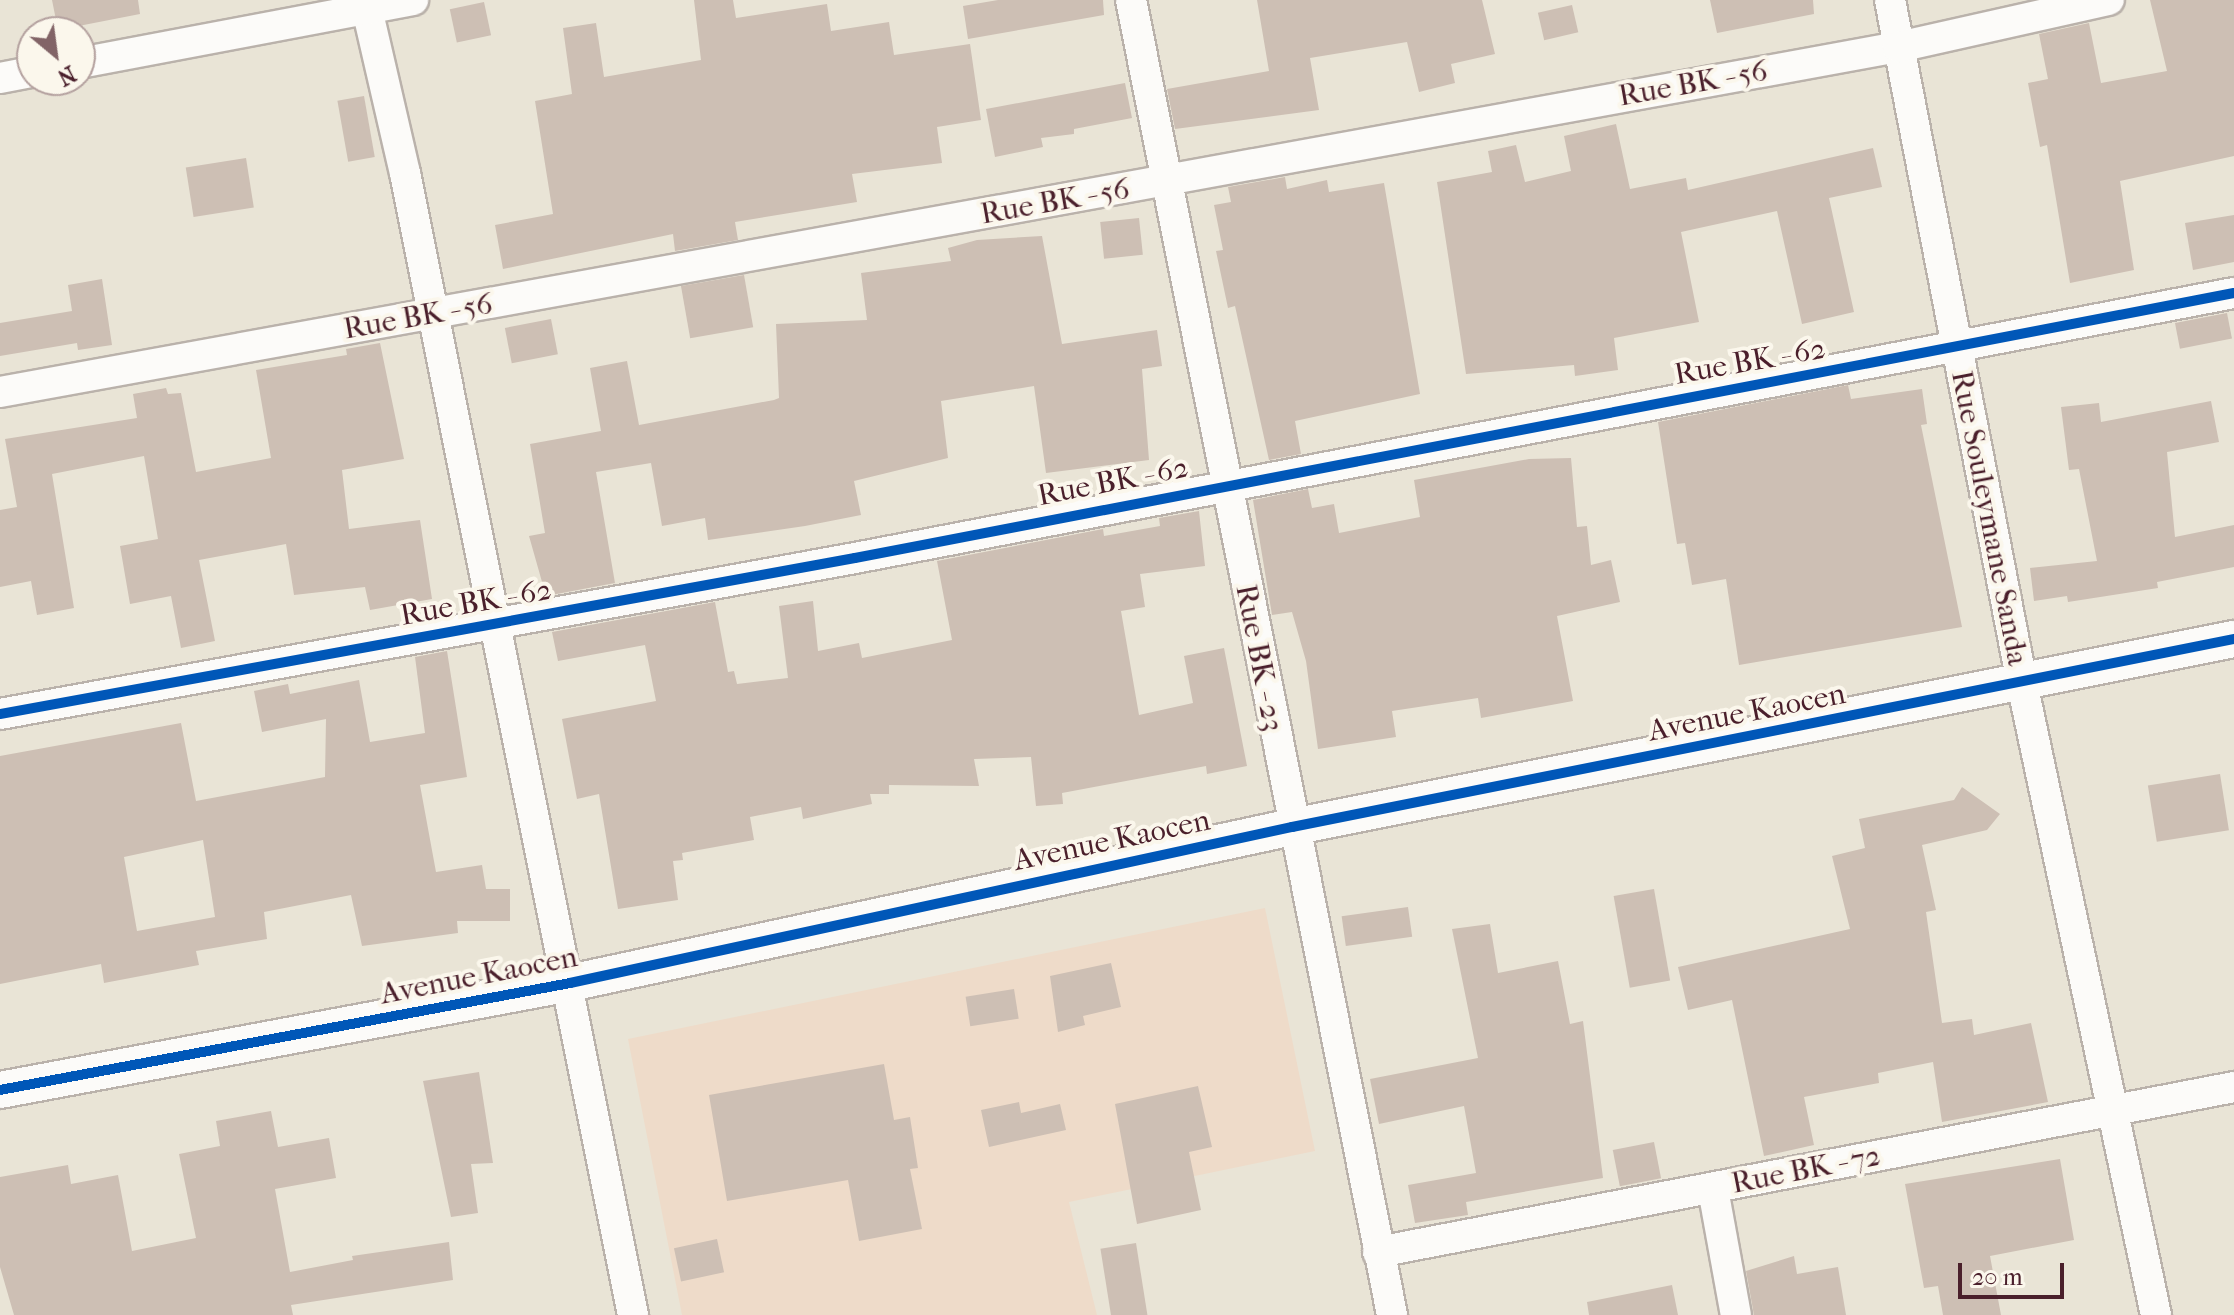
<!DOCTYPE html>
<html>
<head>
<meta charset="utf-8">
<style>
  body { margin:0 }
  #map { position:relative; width:2234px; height:1315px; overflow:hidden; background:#e9e4d6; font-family:"IM FELL French Canon",serif }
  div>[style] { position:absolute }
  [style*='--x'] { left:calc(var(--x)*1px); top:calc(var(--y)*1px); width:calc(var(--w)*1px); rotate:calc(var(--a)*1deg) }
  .built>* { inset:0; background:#eedbc9 }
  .building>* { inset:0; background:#cdbfb4; transform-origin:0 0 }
  .roads { filter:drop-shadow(2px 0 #bab2ab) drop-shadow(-2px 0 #bab2ab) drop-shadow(0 2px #bab2ab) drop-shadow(0 -2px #bab2ab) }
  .minor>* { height:30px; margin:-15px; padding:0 15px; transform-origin:15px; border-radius:15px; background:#fcfbf9 }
  .tertiary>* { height:36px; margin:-18px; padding:0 18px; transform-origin:18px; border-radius:18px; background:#fcfbf9 }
  .cycleway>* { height:10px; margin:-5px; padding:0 5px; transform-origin:5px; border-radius:5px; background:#0057b8 }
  span { translate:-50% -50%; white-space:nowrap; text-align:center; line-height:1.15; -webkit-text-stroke:8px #fbf7ec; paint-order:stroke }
  .street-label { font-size:30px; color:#4a1f2b }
  .north { position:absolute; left:16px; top:16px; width:80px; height:80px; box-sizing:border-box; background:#fbf7ec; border:2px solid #b4a19f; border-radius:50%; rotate:151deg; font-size:22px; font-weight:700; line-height:32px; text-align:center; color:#4a1f2b }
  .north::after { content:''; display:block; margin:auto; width:28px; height:36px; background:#826467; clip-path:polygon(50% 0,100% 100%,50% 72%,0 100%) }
  .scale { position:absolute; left:1958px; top:1263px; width:106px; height:36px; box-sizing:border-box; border:4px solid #4a1f2b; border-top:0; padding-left:10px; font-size:24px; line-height:28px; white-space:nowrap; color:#4a1f2b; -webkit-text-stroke:6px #fbf7ec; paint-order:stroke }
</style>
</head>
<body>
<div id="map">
  <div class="built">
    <div style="clip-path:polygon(1265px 908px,1315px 1151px,1069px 1202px,1097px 1315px,682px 1315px,628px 1039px)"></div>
  </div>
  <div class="building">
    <div style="clip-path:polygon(52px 0,138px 0,140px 14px,58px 30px)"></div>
    <div style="clip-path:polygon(694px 0,733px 0,736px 18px,827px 4px,831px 31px,889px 22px,894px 55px,970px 44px,981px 120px,937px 127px,942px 163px,852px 174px,857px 202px,735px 222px,738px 240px,675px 251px,673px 234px,503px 269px,495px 225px,553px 214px,535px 101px,572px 94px,563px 28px,596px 23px,604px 77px,701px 60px)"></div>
    <div style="clip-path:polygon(998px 0,1103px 0,1104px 15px,968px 39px,963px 6px)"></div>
    <div style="clip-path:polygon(1257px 0,1482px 0,1495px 54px,1451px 64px,1455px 83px,1419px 92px,1407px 42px,1310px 58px,1319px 110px,1175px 129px,1167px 89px,1269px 71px)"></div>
    <div style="clip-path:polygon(1710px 0,1813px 0,1814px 14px,1717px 33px)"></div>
    <div style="clip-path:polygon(2150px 0,2234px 0,2234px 156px,2120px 181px,2134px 270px,2070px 283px,2047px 145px,2040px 147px,2028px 83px,2048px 79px,2039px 34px,2089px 23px,2101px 83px,2167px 71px)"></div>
    <div style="left:484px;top:2px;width:34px;height:35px;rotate:78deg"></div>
    <div style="left:1572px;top:5px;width:28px;height:35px;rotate:77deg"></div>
    <div style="clip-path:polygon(1125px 83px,1132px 118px,1074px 129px,1074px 134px,1041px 138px,1043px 147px,995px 157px,986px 109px)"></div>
    <div style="left:364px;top:96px;width:62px;height:27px;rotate:80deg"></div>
    <div style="clip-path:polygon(1616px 124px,1630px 189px,1686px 178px,1688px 190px,1873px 148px,1882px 187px,1829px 198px,1854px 312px,1802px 324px,1777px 211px,1681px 232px,1699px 322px,1614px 338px,1618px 370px,1575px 376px,1574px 365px,1466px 374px,1437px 182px,1492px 172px,1488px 151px,1516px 145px,1525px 182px,1571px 171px,1564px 136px)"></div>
    <div style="left:246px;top:158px;width:50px;height:61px;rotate:81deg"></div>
    <div style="clip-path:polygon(1285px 177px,1287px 189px,1327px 180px,1329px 192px,1384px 183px,1420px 394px,1295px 421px,1301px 454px,1269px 460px,1235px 306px,1228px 308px,1216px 251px,1223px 250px,1214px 205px,1231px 202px,1228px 187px)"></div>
    <div style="clip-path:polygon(2234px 215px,2234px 262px,2193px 270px,2185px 223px)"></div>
    <div style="left:1139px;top:218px;width:37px;height:39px;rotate:84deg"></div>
    <div style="clip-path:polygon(1042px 236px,1062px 344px,1157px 330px,1162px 366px,1142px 369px,1149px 460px,1046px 473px,1034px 386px,941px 401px,948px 458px,854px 481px,861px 515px,805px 526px,708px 540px,705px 518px,662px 526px,651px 463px,596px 472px,615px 583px,546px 596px,529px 536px,545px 533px,530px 444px,601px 431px,590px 368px,627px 361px,639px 425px,774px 400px,779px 398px,776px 324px,867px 320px,861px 273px,951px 261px,948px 248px,977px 240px)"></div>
    <div style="left:744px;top:275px;width:53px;height:64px;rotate:80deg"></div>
    <div style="clip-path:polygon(102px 279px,112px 345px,78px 350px,77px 343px,0 356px,0 323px,72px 311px,68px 285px)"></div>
    <div style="left:2227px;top:313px;width:26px;height:53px;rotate:79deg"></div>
    <div style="left:551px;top:319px;width:36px;height:47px;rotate:79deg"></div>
    <div style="clip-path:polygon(380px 343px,404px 459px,342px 470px,349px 529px,420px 520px,432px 599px,370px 610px,365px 587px,294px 595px,286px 544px,199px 560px,215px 641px,181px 648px,171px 596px,130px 604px,120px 546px,158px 539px,144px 456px,52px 474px,74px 608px,37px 615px,31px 581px,0 587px,0 510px,17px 507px,5px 439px,137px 418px,133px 394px,166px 388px,168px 394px,181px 393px,196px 472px,271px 458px,256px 370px,347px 355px,346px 349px)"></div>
    <div style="clip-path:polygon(1848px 385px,1851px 399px,1922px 389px,1927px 424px,1921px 425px,1962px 627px,1739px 665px,1726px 579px,1692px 585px,1685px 543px,1677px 544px,1658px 422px)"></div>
    <div style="clip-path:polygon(2211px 401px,2219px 442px,2167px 452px,2175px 537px,2234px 525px,2234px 567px,2157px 582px,2158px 588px,2068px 602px,2067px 596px,2034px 601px,2030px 568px,2097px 561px,2079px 469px,2069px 470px,2061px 407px,2099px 403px,2101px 422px)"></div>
    <div style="clip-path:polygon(1571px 458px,1577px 527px,1587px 526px,1591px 565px,1611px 560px,1620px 602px,1557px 616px,1573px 701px,1481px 718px,1478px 698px,1392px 711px,1396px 737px,1318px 749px,1306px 661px,1292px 612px,1272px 615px,1253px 500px,1308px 489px,1312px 508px,1334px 504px,1339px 533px,1420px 517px,1414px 480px,1529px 459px)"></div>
    <div style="clip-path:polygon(1199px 511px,1205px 566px,1140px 574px,1145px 607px,1121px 611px,1139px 715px,1193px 703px,1184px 656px,1224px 648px,1247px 766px,1207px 774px,1206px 766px,1062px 793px,1063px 804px,1036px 806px,1031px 757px,974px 759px,979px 786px,889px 785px,889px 794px,870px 794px,872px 804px,803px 819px,801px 807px,750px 817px,754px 840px,682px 853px,683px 860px,673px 861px,678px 900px,618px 909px,599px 794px,577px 799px,562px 719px,656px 701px,645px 645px,558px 661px,552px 632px,715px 602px,728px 672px,734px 671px,737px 684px,788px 678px,779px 606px,813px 601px,818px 651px,859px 643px,862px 658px,952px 640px,937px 561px,1103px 529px,1104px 536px,1160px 526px,1159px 518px)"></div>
    <div style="clip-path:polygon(evenodd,447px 651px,467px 777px,420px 785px,436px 872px,482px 865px,486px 889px,510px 889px,510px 921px,457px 921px,458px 933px,362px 946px,351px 895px,264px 912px,267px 939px,196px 951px,199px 965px,104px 983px,101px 964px,0 984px,0 756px,181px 723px,196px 801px,325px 777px,326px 719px,262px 732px,254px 691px,288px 684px,290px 694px,359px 680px,370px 742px,425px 733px,415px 657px,447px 651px,203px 840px,215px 917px,137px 931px,124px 857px,203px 840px)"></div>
    <div style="left:2220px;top:774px;width:57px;height:73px;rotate:81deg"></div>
    <div style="clip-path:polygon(1962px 787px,2000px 814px,1987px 830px,1922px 845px,1936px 910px,1926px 912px,1942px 1023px,1972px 1019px,1974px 1035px,2031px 1023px,2048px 1102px,1942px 1122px,1933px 1062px,1878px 1073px,1879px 1083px,1804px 1097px,1814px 1145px,1764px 1156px,1732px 1000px,1688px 1010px,1678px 967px,1850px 929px,1832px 856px,1865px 848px,1859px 819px,1954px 800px)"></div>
    <div style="left:1654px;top:889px;width:93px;height:41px;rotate:80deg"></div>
    <div style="left:1408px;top:907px;width:30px;height:67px;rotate:82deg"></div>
    <div style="clip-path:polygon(1490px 924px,1498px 973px,1558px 961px,1570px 1024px,1583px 1021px,1603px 1178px,1466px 1202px,1468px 1215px,1415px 1223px,1408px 1185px,1476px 1173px,1464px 1106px,1379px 1124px,1370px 1079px,1478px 1058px,1452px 929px)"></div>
    <div style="clip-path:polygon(1111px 963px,1121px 1007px,1083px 1016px,1085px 1025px,1058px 1032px,1050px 976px)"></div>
    <div style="left:1014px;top:989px;width:30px;height:49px;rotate:81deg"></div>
    <div style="clip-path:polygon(884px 1064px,894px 1120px,910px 1117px,918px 1168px,910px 1169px,922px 1229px,859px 1241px,848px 1180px,727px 1201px,709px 1095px)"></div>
    <div style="clip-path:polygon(479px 1072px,493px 1163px,471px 1164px,478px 1213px,451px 1217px,423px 1081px)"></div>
    <div style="clip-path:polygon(1198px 1086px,1212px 1147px,1189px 1152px,1201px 1210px,1137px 1224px,1115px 1104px)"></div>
    <div style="clip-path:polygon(1019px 1102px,1021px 1113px,1060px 1104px,1066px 1130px,989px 1147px,981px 1110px)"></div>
    <div style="clip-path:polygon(271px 1111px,278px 1147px,329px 1138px,336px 1178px,275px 1189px,290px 1272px,353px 1260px,352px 1256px,449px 1242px,453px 1280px,291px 1305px,293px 1315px,14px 1315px,0 1267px,0 1177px,68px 1165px,71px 1184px,118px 1175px,132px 1251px,196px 1238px,179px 1154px,220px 1146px,216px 1121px)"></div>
    <div style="left:1654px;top:1142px;width:37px;height:42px;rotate:79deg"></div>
    <div style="clip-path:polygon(2060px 1159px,2074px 1240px,1990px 1256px,2001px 1315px,1943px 1315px,1938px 1286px,1924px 1288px,1905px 1184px)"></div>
    <div style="left:717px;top:1239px;width:34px;height:44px;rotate:78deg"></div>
    <div style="left:1136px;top:1243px;width:73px;height:36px;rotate:81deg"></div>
    <div style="clip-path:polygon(1794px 1256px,1797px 1274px,1838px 1267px,1846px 1315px,1754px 1315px,1746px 1271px)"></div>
    <div style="clip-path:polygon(1672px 1285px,1678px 1315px,1589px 1315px,1587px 1302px)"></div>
  </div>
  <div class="roads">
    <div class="minor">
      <div style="--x:365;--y:0;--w:178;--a:77"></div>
      <div style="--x:405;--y:173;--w:1165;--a:78.71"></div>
      <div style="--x:1131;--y:0;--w:1341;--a:78.77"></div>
      <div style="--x:1890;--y:0;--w:696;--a:79.06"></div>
      <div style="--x:2022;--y:683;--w:646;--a:78.03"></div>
      <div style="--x:80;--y:63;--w:339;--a:-10.7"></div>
      <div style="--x:0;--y:78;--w:33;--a:-11"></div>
      <div style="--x:0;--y:392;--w:1929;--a:-10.3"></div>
      <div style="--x:1898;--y:47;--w:216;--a:-12.6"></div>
      <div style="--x:0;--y:714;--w:869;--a:-10.34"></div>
      <div style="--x:855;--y:558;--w:1404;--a:-10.88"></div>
      <div style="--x:1713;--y:1189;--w:128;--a:79.7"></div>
      <div style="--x:1378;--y:1252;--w:872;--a:-10.91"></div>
    </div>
    <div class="tertiary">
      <div style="--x:0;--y:1090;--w:580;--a:-10.63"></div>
      <div style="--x:570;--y:983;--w:739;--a:-12.19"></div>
      <div style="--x:1292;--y:827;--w:961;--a:-11.29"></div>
    </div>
  </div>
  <div class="cycleway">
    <div style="--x:0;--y:714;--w:869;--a:-10.34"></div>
    <div style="--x:855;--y:558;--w:1404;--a:-10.88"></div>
    <div style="--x:0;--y:1090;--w:580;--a:-10.63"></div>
    <div style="--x:570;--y:983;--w:739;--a:-12.19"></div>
    <div style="--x:1292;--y:827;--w:961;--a:-11.29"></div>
  </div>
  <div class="street-label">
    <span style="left:1693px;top:84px;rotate:-10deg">Rue BK - 56</span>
    <span style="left:1055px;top:202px;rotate:-10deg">Rue BK - 56</span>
    <span style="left:418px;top:317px;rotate:-10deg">Rue BK - 56</span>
    <span style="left:1750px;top:362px;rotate:-10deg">Rue BK - 62</span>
    <span style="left:1113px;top:482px;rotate:-11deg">Rue BK - 62</span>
    <span style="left:1989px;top:518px;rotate:79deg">Rue Souleymane Sanda</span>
    <span style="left:476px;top:603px;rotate:-10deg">Rue BK - 62</span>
    <span style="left:1259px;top:658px;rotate:79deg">Rue BK - 23</span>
    <span style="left:1747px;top:713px;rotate:-11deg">Avenue Kaocen</span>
    <span style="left:1112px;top:841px;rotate:-12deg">Avenue Kaocen</span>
    <span style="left:479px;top:976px;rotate:-11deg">Avenue Kaocen</span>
    <span style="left:1806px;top:1170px;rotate:-11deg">Rue BK - 72</span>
  </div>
  <div class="north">N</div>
  <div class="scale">20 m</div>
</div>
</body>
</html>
